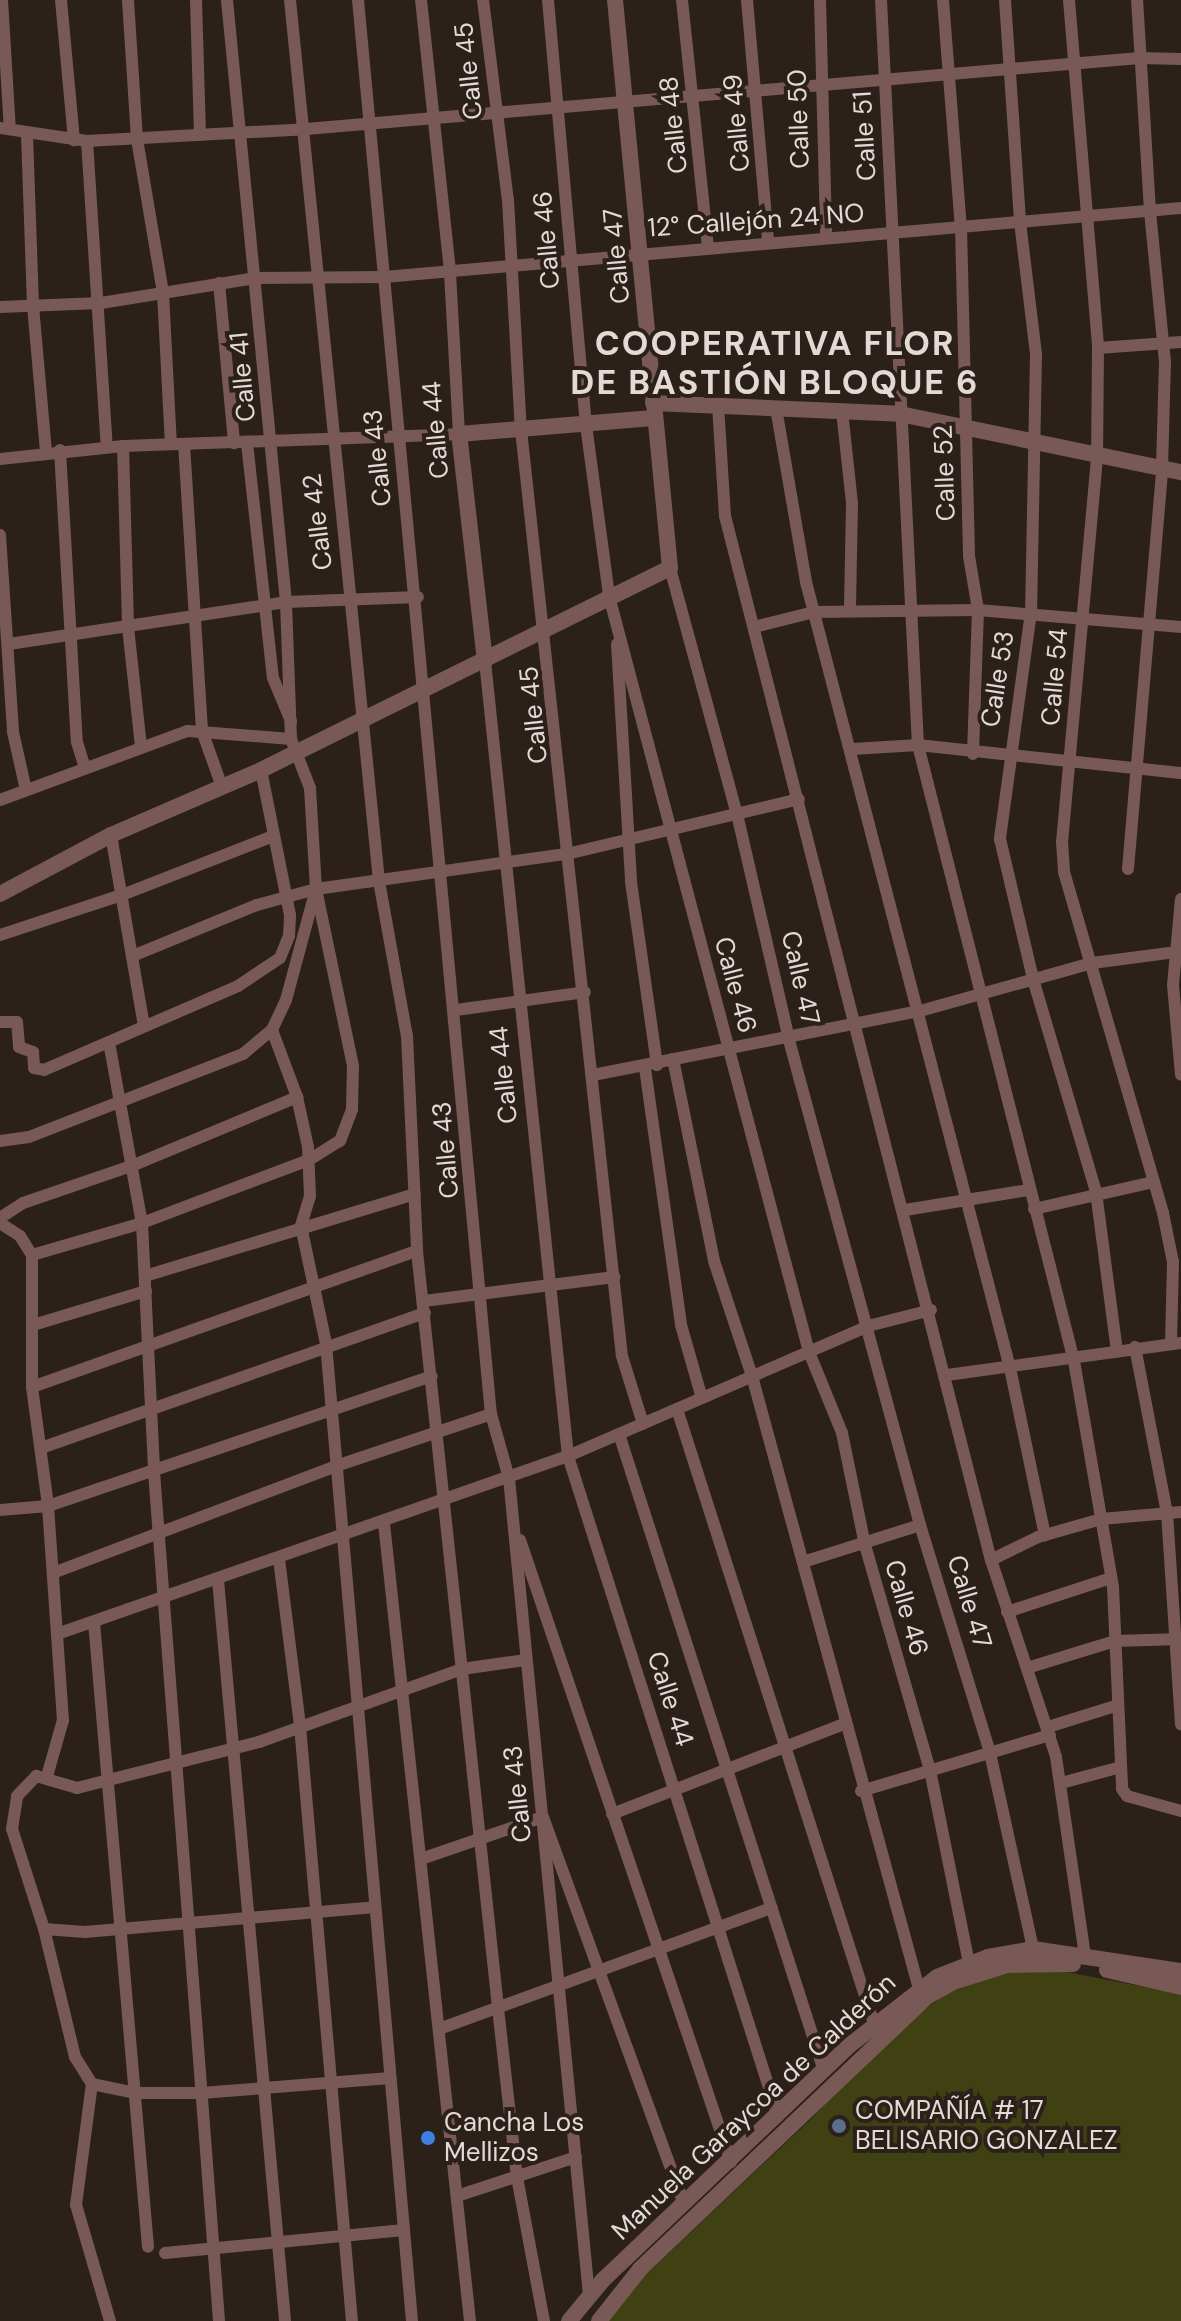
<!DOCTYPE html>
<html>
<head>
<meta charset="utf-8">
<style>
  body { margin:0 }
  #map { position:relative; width:1181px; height:2321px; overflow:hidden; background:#2c201a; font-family:"DM Sans",sans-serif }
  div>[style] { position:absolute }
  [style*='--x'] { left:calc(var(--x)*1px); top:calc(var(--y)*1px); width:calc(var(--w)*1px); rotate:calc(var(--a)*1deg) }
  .green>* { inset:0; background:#3f4113 }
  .minor>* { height:12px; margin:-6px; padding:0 6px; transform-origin:6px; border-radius:6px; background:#785956 }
  .tertiary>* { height:16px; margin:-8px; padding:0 8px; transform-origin:8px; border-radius:8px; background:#785956 }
  .dots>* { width:22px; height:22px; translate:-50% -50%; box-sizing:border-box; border:4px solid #2c201a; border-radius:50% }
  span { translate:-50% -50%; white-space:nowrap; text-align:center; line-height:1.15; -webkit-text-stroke:8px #2c201a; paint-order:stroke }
  .street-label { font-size:26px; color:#e3dad6 }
  .poi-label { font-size:26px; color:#e3dad6 }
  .left { translate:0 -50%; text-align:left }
  .district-label { font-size:34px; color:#e3dad6; font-weight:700; letter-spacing:2px }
</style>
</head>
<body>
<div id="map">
  <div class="green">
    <div style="clip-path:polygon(1007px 1970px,1062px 1971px,1181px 1994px,1181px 2321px,605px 2321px,619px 2300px,810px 2120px,891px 2035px,944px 1995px)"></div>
  </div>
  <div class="minor">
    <div style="--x:2;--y:0;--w:129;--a:86.5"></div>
    <div style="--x:61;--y:0;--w:141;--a:84.7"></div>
    <div style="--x:128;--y:0;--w:139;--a:86.3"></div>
    <div style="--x:137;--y:139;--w:156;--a:80.4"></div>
    <div style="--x:163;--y:293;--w:151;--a:87"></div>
    <div style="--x:196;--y:0;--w:135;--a:88.3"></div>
    <div style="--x:290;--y:0;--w:885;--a:84.23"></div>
    <div style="--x:379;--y:881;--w:158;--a:79.8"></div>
    <div style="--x:407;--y:1036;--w:215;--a:87.3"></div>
    <div style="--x:417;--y:1251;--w:761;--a:83.89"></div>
    <div style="--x:498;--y:2008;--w:170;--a:83.6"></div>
    <div style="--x:517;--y:2177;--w:147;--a:79.4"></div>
    <div style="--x:358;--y:0;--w:1420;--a:84.63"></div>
    <div style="--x:491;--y:1414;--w:66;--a:74.3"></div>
    <div style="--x:509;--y:1478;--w:821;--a:84.41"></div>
    <div style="--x:483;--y:0;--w:202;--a:82.9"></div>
    <div style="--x:508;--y:200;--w:230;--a:86.8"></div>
    <div style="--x:521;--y:430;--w:931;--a:83.78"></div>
    <div style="--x:622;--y:1356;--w:71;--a:72.8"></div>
    <div style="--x:548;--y:0;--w:427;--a:84.9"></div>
    <div style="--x:586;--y:425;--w:173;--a:82.3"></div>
    <div style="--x:609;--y:596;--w:782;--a:75.18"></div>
    <div style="--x:809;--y:1352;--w:87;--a:67.8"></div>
    <div style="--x:842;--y:1433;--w:114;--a:78.4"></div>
    <div style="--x:865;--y:1545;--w:234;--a:73.9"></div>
    <div style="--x:930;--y:1770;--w:197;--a:78.6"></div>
    <div style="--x:682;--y:0;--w:247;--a:84"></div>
    <div style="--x:747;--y:0;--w:242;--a:85"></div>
    <div style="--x:820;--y:0;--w:237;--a:88.5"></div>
    <div style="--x:881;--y:0;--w:746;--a:87.16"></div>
    <div style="--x:918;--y:745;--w:635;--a:75.79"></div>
    <div style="--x:1074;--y:1361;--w:229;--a:80.2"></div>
    <div style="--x:1113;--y:1587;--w:202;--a:87.4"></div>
    <div style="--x:1122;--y:1789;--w:9;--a:54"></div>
    <div style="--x:1127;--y:1796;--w:56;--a:15.5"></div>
    <div style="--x:943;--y:0;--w:228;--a:85.5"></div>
    <div style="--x:961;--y:227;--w:329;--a:88.6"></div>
    <div style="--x:969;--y:556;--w:55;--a:80.5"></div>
    <div style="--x:978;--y:610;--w:144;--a:92"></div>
    <div style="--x:1005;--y:0;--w:223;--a:86.1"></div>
    <div style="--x:1020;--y:222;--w:134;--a:83.1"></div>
    <div style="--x:1036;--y:355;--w:257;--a:91.1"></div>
    <div style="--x:1031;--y:612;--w:229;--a:97.8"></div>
    <div style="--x:1000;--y:839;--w:144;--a:76.7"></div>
    <div style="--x:1033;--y:979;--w:222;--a:73.5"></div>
    <div style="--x:1096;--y:1192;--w:161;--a:82.5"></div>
    <div style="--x:1069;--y:0;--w:349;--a:85.2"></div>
    <div style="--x:1098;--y:348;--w:110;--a:90.5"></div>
    <div style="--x:1097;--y:458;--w:386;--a:95.2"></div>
    <div style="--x:1062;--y:842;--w:30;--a:86"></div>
    <div style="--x:1064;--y:872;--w:355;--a:73.8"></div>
    <div style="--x:1163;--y:1213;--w:50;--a:78.5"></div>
    <div style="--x:1173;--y:1262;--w:81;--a:91.4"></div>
    <div style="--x:0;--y:128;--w:88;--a:8.5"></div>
    <div style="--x:87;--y:141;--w:219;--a:-3.1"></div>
    <div style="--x:306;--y:129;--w:837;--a:-4.87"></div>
    <div style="--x:1140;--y:58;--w:41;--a:1.4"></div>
    <div style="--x:27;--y:134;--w:172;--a:88"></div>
    <div style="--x:33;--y:306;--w:146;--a:84.9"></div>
    <div style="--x:87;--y:141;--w:307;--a:86.3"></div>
    <div style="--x:219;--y:283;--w:161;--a:84.6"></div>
    <div style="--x:0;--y:307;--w:101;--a:-2.3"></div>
    <div style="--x:101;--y:303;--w:157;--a:-9.2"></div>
    <div style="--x:256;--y:278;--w:128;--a:-0.4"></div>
    <div style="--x:384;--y:277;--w:800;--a:-4.95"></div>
    <div style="--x:1098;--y:348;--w:83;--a:-4.1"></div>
    <div style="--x:718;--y:405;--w:111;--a:86.4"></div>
    <div style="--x:725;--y:516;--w:1077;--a:75.71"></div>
    <div style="--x:991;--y:1560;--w:207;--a:71.7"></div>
    <div style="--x:1056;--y:1757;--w:200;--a:81.7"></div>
    <div style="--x:776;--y:408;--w:177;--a:80.2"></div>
    <div style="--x:806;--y:582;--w:812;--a:75.45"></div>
    <div style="--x:1010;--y:1368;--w:171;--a:78.2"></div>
    <div style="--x:842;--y:411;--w:93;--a:83.8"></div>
    <div style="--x:852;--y:503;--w:108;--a:91.1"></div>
    <div style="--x:247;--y:443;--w:236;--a:83.7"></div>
    <div style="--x:273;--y:678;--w:47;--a:67.3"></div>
    <div style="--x:184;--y:444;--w:288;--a:86.4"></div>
    <div style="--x:202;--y:731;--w:59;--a:70.3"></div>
    <div style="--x:123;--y:446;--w:181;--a:88.4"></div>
    <div style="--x:128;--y:627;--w:121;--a:83.8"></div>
    <div style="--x:60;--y:450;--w:292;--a:86.7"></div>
    <div style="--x:77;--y:742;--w:27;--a:73"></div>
    <div style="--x:0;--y:459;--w:124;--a:-6"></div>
    <div style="--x:123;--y:446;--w:336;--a:-2"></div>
    <div style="--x:459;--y:434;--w:163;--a:-93.2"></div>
    <div style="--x:450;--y:271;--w:273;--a:-96.1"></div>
    <div style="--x:0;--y:535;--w:197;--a:86.2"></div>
    <div style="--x:13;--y:732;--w:59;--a:77.4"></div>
    <div style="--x:670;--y:568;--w:255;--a:74.8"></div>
    <div style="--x:737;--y:814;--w:232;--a:77"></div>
    <div style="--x:789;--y:1040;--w:502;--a:74.88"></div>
    <div style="--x:920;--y:1525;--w:239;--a:72.9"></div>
    <div style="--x:990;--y:1753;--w:201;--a:77.6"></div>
    <div style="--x:754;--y:627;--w:62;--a:-14"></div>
    <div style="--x:814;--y:612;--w:164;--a:-0.7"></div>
    <div style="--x:978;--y:610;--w:204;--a:4.8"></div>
    <div style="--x:9;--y:644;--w:280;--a:-8.6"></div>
    <div style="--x:286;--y:602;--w:132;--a:-2.2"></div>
    <div style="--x:617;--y:644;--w:238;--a:86.6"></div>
    <div style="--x:631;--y:882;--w:185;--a:81.9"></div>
    <div style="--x:485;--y:661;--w:799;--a:84.04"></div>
    <div style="--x:568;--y:1456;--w:693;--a:72.35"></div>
    <div style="--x:853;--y:749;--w:65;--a:-3.5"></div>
    <div style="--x:918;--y:745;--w:264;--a:6.1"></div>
    <div style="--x:0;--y:800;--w:200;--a:-20.2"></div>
    <div style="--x:188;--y:731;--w:103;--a:4.4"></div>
    <div style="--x:111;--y:835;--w:194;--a:80.2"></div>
    <div style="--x:1128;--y:869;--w:401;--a:-85.1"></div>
    <div style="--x:1162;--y:469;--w:107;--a:-88.4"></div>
    <div style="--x:1165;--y:362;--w:152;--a:-95.7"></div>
    <div style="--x:1150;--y:211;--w:211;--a:-93.5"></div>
    <div style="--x:1181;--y:899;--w:86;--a:95.3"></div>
    <div style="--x:1173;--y:985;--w:90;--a:84.9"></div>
    <div style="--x:0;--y:935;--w:128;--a:-18.2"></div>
    <div style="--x:122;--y:895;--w:160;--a:-21.3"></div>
    <div style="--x:135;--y:955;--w:132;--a:-22.3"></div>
    <div style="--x:257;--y:905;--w:61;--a:-15.2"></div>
    <div style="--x:316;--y:889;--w:258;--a:-8"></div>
    <div style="--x:571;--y:853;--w:234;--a:-13.3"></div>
    <div style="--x:456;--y:1010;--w:130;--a:-7.9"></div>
    <div style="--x:0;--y:1022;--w:17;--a:0"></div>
    <div style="--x:17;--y:1022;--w:25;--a:85"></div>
    <div style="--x:19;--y:1047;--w:15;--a:20"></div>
    <div style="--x:33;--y:1052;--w:16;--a:86"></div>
    <div style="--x:34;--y:1068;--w:10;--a:11"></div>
    <div style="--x:44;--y:1070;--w:211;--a:-23.4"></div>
    <div style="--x:238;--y:986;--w:50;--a:-33.7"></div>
    <div style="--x:280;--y:958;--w:24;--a:-68"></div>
    <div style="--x:289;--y:936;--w:21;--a:-87"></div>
    <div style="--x:290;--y:915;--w:148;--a:-101.3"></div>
    <div style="--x:272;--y:1030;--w:72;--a:69.5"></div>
    <div style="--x:297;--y:1097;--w:51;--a:77.6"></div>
    <div style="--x:308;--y:1147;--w:49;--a:87.7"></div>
    <div style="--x:310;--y:1196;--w:31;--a:107"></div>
    <div style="--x:301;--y:1226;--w:121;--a:78"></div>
    <div style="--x:326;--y:1344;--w:981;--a:84.97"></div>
    <div style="--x:109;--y:1042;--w:184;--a:79.7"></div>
    <div style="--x:142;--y:1223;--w:249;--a:87.2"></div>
    <div style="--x:154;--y:1472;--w:851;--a:85.62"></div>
    <div style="--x:673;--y:1059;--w:206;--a:78.5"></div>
    <div style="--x:714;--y:1261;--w:121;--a:71.7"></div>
    <div style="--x:752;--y:1376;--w:635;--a:74.76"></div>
    <div style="--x:645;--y:1068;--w:260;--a:82"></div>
    <div style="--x:681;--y:1325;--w:76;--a:74"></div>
    <div style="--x:593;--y:1075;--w:333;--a:-11.1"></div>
    <div style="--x:920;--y:1011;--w:179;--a:-15.6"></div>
    <div style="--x:1092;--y:963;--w:86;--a:-7.4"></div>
    <div style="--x:0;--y:1141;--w:29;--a:-8"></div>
    <div style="--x:29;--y:1137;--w:230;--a:-21.2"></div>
    <div style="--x:243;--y:1054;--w:38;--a:-40"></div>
    <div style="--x:272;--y:1030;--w:33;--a:-65"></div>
    <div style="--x:286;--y:1000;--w:115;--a:-74.9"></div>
    <div style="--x:1034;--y:1209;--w:123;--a:-12.7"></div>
    <div style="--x:905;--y:1210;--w:126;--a:-9.2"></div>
    <div style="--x:0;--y:1218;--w:27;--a:-33"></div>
    <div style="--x:23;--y:1203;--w:117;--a:-18.9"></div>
    <div style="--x:134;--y:1165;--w:177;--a:-22.6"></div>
    <div style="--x:0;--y:1223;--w:24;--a:33"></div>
    <div style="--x:20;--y:1236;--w:22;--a:58"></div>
    <div style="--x:32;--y:1255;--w:132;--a:90"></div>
    <div style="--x:32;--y:1387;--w:120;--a:82.3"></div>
    <div style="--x:48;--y:1506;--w:215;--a:86"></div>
    <div style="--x:63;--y:1720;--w:58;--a:105.9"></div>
    <div style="--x:32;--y:1255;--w:115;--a:-16.2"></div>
    <div style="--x:142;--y:1223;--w:178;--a:-20.7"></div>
    <div style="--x:309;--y:1160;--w:36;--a:-32"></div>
    <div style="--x:340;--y:1141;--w:34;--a:-69"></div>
    <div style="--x:352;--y:1109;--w:43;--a:-88.7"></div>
    <div style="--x:353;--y:1066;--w:181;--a:-101.8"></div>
    <div style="--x:316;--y:889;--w:101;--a:-93.4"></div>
    <div style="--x:310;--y:788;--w:53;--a:-111.2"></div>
    <div style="--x:291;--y:739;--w:137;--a:-92.1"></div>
    <div style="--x:286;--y:602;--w:605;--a:-95.6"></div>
    <div style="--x:145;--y:1276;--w:282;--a:-16.9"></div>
    <div style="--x:424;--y:1301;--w:192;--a:-7.2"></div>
    <div style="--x:33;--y:1325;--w:118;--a:-16.7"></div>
    <div style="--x:1135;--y:1347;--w:169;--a:79.1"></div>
    <div style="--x:1167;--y:1513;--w:212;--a:86.2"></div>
    <div style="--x:947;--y:1375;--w:236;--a:-7.8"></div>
    <div style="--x:32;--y:1387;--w:408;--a:-19.5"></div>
    <div style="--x:677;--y:1409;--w:646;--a:72.24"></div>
    <div style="--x:619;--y:1434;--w:669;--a:72.16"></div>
    <div style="--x:41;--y:1448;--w:407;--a:-19.4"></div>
    <div style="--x:0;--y:1510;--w:48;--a:-4.8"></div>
    <div style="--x:48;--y:1506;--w:405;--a:-18.7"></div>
    <div style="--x:384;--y:1523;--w:803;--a:83.85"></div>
    <div style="--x:520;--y:1540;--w:657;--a:71.26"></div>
    <div style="--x:279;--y:1559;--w:168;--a:82.8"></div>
    <div style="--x:300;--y:1726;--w:597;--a:85.01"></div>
    <div style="--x:991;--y:1560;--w:52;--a:-26.1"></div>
    <div style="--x:1038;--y:1537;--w:66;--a:-15.9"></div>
    <div style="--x:1101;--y:1519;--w:80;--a:-5"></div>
    <div style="--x:803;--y:1562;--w:123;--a:-17.5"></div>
    <div style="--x:53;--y:1573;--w:299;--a:-20.7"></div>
    <div style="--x:333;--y:1467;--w:167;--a:-18.5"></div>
    <div style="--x:218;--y:1580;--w:744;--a:84.83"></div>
    <div style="--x:1007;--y:1612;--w:109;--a:-18.1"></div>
    <div style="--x:94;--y:1622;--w:627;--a:85.06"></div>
    <div style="--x:57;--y:1634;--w:541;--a:-19.21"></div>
    <div style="--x:568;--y:1456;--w:327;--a:-23.4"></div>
    <div style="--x:868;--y:1326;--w:65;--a:-14.3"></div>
    <div style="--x:1027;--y:1668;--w:92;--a:-17.1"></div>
    <div style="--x:1115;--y:1641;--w:66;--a:-1.7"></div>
    <div style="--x:1048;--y:1727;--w:73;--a:-17.4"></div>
    <div style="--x:1061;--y:1783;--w:62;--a:-14.9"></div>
    <div style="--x:861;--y:1791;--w:197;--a:-16.5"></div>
    <div style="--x:612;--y:1814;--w:249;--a:-21.2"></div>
    <div style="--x:421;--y:1859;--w:129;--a:-19"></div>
    <div style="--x:543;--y:1817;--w:412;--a:70"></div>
    <div style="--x:44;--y:1929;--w:41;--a:4.2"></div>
    <div style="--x:85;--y:1932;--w:291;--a:-4.9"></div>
    <div style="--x:439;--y:2029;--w:354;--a:-20"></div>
    <div style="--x:92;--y:2084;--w:45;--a:11.6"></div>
    <div style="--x:136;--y:2093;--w:65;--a:0"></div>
    <div style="--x:201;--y:2093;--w:190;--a:-4.5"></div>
    <div style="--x:457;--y:2196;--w:125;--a:-18.1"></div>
    <div style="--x:165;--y:2253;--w:240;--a:-5.5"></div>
    <div style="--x:110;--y:2321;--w:121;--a:-106.3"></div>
    <div style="--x:76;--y:2205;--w:122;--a:-82.5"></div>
    <div style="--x:92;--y:2084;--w:32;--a:-122"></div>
    <div style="--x:75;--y:2057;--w:132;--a:-103.6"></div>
    <div style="--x:44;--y:1929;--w:105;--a:-107.7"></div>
    <div style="--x:12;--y:1829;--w:33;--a:-81"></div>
    <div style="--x:17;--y:1796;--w:28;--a:-46"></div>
    <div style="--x:36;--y:1776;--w:43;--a:16.3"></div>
    <div style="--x:77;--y:1788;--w:188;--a:-14.2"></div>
    <div style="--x:259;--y:1742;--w:216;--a:-19.8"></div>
    <div style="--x:462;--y:1669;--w:64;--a:-8.1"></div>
  </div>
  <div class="tertiary">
    <div style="--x:653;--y:403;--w:247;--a:2.5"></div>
    <div style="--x:900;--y:414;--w:287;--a:11.7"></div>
    <div style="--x:485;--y:661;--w:228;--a:-96.5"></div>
    <div style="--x:459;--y:434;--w:195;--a:-4.7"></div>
    <div style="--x:0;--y:894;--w:126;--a:-28"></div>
    <div style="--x:111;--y:835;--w:163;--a:-23.4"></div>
    <div style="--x:261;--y:770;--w:456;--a:-26.3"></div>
    <div style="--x:670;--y:568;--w:571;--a:-95.53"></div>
    <div style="--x:1107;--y:1970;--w:76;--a:12.9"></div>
    <div style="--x:569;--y:2321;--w:53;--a:-50.3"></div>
    <div style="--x:603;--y:2280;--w:341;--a:-43.6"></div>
    <div style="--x:850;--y:2045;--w:110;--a:-38"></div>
    <div style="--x:937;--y:1977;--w:55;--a:-21.4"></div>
    <div style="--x:988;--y:1957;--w:46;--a:-10.1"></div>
    <div style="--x:1033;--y:1949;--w:150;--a:8.5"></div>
    <div style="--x:599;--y:2321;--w:66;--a:-51.7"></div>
    <div style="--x:640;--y:2269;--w:397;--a:-43.5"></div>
    <div style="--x:928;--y:1996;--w:29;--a:-29"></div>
    <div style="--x:953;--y:1982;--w:57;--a:-17.5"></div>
    <div style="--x:1007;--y:1965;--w:66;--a:-0.9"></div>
  </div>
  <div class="dots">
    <div style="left:839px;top:2126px;background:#5c6f8a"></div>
    <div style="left:428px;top:2138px;background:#3f7fe0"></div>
  </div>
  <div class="street-label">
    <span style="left:469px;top:71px;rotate:-96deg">Calle 45</span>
    <span style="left:799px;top:119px;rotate:-92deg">Calle 50</span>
    <span style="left:737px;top:123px;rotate:-95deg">Calle 49</span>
    <span style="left:674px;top:125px;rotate:-96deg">Calle 48</span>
    <span style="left:865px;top:136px;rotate:-93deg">Calle 51</span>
    <span style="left:756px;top:221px;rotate:-4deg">12° Callejón 24 NO</span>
    <span style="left:547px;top:240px;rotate:-95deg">Calle 46</span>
    <span style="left:617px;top:256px;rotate:-95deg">Calle 47</span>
    <span style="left:243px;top:377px;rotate:-95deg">Calle 41</span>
    <span style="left:436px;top:430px;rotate:-95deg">Calle 44</span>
    <span style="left:378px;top:458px;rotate:-96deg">Calle 43</span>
    <span style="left:945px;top:473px;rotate:-92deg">Calle 52</span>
    <span style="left:318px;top:522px;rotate:-97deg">Calle 42</span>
    <span style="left:1055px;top:677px;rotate:-85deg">Calle 54</span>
    <span style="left:998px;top:679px;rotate:-81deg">Calle 53</span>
    <span style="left:534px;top:715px;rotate:-96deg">Calle 45</span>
    <span style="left:800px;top:978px;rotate:77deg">Calle 47</span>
    <span style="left:735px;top:985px;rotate:75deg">Calle 46</span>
    <span style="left:504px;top:1075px;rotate:-96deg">Calle 44</span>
    <span style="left:446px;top:1150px;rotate:-95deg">Calle 43</span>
    <span style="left:969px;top:1602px;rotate:73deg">Calle 47</span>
    <span style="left:906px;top:1608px;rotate:74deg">Calle 46</span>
    <span style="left:670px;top:1699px;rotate:72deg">Calle 44</span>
    <span style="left:518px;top:1794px;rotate:-96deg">Calle 43</span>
    <span style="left:754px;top:2107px;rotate:-43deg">Manuela Garaycoa de Calderón</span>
  </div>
  <div class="poi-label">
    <span class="left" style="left:855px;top:2126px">COMPAÑÍA # 17<br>BELISARIO GONZALEZ</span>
    <span class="left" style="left:444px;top:2138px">Cancha Los<br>Mellizos</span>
  </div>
  <div class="district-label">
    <span style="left:775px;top:363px">COOPERATIVA FLOR<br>DE BASTIÓN BLOQUE 6</span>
  </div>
</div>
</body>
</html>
